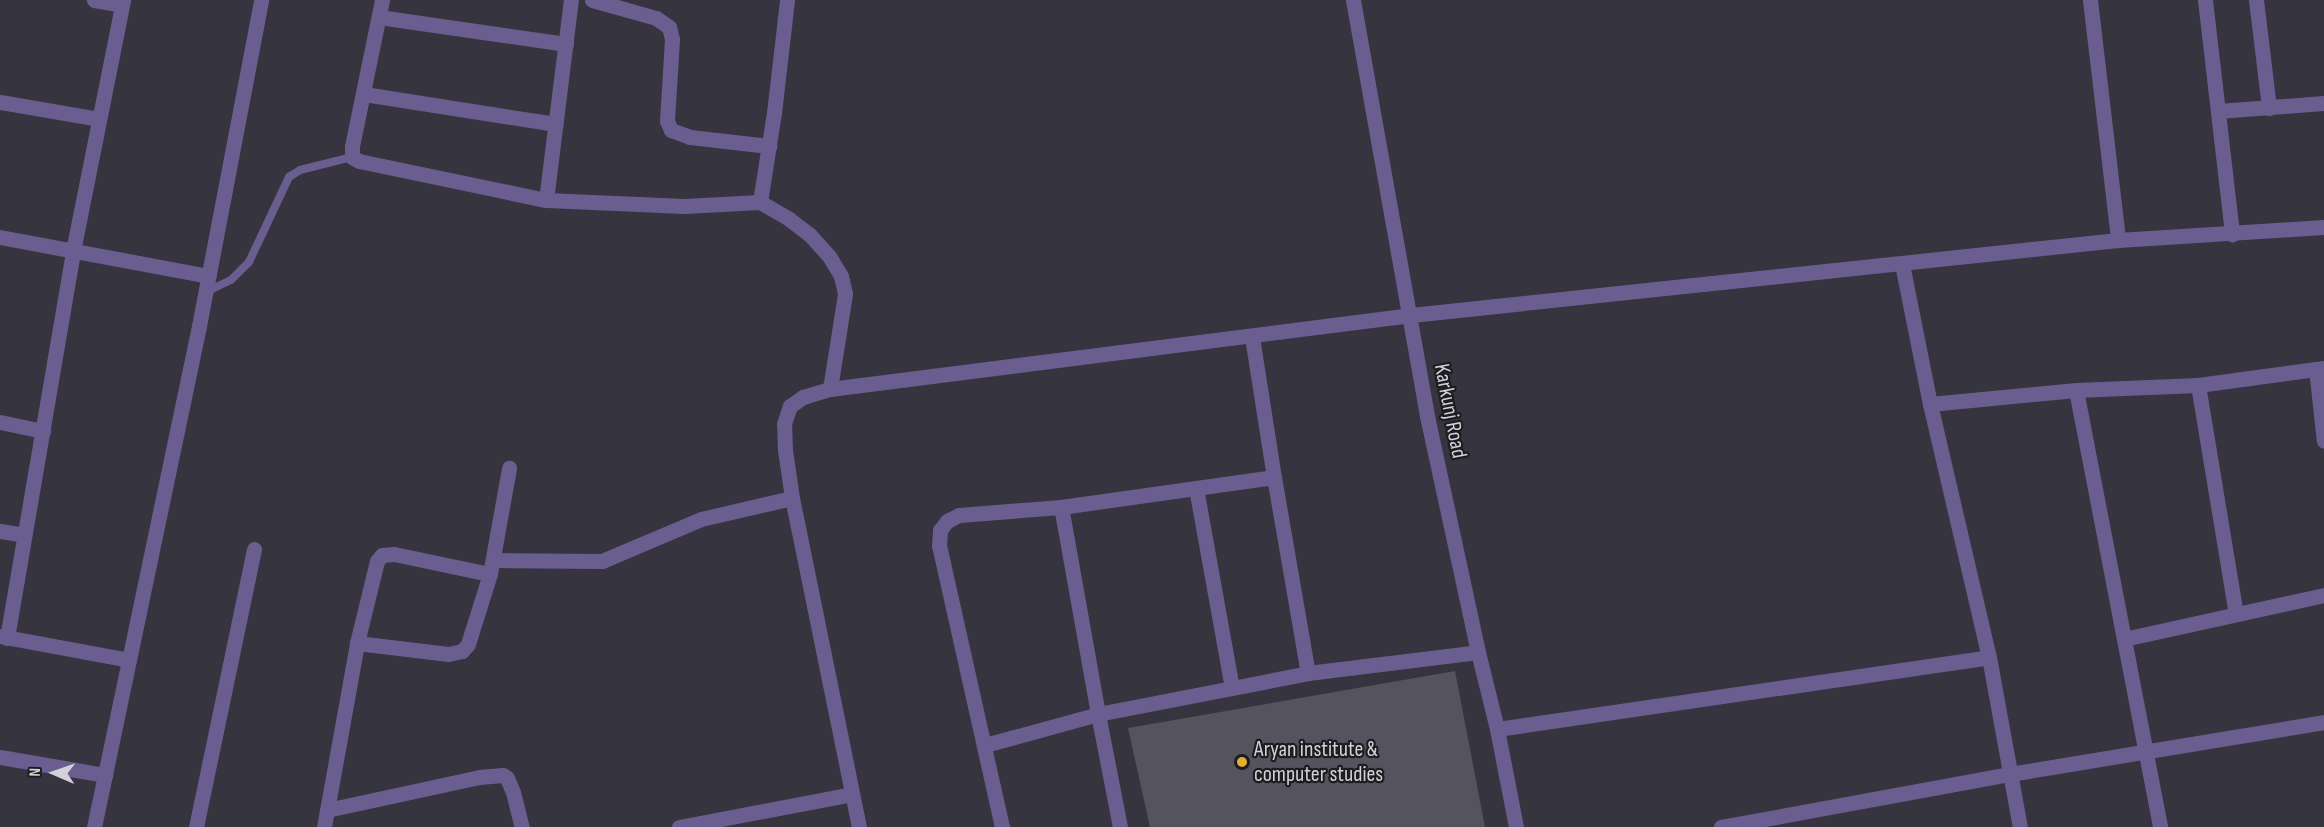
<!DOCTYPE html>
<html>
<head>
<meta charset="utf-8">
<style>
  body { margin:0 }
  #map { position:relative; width:2324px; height:827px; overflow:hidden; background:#36343e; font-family:"Sofia Sans Condensed",sans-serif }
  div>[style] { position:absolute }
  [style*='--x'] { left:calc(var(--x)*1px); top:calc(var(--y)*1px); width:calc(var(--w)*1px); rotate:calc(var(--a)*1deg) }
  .building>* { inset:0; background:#55535d }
  .service>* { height:8px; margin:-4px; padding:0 4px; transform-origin:4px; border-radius:4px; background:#6a5e90 }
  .minor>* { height:15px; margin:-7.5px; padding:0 7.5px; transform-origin:7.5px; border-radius:7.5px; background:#6a5e90 }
  .tertiary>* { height:15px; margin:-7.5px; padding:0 7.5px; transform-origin:7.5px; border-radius:7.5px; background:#6a5e90 }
  .dots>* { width:16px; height:16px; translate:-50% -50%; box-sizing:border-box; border:3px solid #1d1d21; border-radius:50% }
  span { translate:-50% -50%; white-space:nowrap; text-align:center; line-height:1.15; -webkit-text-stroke:4.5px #1d1d21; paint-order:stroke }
  .street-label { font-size:22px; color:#d3d1d7 }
  .poi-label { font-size:22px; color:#d3d1d7 }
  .left { translate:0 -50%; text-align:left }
  .north { position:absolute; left:24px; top:743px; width:60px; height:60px; -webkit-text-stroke:4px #1d1d21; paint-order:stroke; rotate:272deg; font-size:16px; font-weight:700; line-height:24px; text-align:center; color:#d3d1d7 }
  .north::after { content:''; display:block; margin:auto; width:21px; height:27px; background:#d3d1d7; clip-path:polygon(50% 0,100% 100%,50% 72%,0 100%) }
</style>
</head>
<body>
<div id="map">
  <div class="building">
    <div style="clip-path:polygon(1455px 671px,1485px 827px,1150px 827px,1128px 728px)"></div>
  </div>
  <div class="service">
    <div style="--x:206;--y:292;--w:28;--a:-26"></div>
    <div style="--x:231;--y:280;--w:25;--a:-45"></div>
    <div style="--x:249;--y:262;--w:94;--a:-64.8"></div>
    <div style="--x:289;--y:177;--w:13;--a:-32"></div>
    <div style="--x:300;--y:170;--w:54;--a:-14"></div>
  </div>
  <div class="minor">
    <div style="--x:94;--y:0;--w:27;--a:10"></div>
    <div style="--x:382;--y:0;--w:149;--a:101.6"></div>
    <div style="--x:352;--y:146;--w:11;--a:90"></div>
    <div style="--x:352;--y:157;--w:8;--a:30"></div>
    <div style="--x:359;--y:161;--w:191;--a:11.8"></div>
    <div style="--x:546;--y:200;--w:138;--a:2.5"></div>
    <div style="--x:684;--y:206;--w:76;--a:-3"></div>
    <div style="--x:760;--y:202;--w:34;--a:30"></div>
    <div style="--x:789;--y:219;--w:26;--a:37"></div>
    <div style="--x:810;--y:235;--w:28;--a:48"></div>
    <div style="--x:829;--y:256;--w:23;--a:59"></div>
    <div style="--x:841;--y:276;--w:18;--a:77"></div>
    <div style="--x:845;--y:294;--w:96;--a:99"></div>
    <div style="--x:592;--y:0;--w:66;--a:15.7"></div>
    <div style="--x:656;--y:18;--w:16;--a:35"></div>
    <div style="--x:669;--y:27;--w:12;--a:76"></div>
    <div style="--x:672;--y:39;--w:82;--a:93.5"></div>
    <div style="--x:667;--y:121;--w:10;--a:66"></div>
    <div style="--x:671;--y:130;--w:20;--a:20"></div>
    <div style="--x:690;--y:137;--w:80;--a:6.5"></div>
    <div style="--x:2090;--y:0;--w:242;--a:83.3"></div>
    <div style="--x:2205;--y:0;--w:236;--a:83.4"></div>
    <div style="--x:2256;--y:0;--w:109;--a:83.1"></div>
    <div style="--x:379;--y:17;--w:189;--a:8.2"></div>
    <div style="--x:364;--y:94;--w:194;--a:8.9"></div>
    <div style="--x:0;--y:102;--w:100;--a:9.7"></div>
    <div style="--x:2218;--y:111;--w:106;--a:-4.3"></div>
    <div style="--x:546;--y:200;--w:202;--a:-82.9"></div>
    <div style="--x:760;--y:202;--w:90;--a:-81.1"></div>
    <div style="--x:774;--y:113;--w:114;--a:-83.4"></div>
    <div style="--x:0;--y:237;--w:212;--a:10.6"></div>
    <div style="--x:1902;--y:264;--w:143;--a:78.7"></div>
    <div style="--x:1930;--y:404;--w:260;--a:76.9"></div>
    <div style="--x:1989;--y:657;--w:173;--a:79.7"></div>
    <div style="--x:1252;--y:337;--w:142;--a:81.1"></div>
    <div style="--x:2316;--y:369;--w:72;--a:83.7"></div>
    <div style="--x:2198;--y:385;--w:232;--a:80.6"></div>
    <div style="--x:2076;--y:390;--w:122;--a:-2.3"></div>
    <div style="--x:2198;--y:385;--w:127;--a:-7.7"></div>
    <div style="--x:1930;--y:404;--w:147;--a:-5.5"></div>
    <div style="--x:2076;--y:390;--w:445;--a:79.1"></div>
    <div style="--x:0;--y:422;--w:44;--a:11.8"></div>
    <div style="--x:1196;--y:488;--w:203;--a:79.8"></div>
    <div style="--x:0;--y:531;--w:24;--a:9"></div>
    <div style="--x:493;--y:560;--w:109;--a:0.5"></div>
    <div style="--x:602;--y:561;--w:108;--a:-23"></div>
    <div style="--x:701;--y:519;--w:93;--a:-13"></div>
    <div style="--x:0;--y:636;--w:131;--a:10.5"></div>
    <div style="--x:7;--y:638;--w:393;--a:-80.3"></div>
    <div style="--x:73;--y:251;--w:256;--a:-78.7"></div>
    <div style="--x:2124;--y:639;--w:205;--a:-12.4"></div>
    <div style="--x:357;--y:643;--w:92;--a:6.9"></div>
    <div style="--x:448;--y:654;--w:14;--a:-12"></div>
    <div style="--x:462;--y:651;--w:9;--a:-49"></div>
    <div style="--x:468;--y:644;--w:73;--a:-72.6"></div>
    <div style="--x:490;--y:574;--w:108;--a:-79.8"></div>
    <div style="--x:1497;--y:729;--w:497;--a:-8.3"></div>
    <div style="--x:985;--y:745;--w:117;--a:-15.3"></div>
    <div style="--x:1098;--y:714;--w:210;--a:-100.1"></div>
    <div style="--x:0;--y:757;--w:107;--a:9.7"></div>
    <div style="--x:327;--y:810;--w:156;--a:-12.2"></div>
    <div style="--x:479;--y:777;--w:24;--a:-5"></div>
    <div style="--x:503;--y:775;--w:5;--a:37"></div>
    <div style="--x:507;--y:778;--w:15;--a:67"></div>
    <div style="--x:513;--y:792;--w:36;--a:76"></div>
    <div style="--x:94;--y:827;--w:512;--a:-78.16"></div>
    <div style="--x:199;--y:326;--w:332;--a:-79.2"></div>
    <div style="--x:196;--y:827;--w:284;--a:-78.2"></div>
    <div style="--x:324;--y:827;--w:187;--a:-79.8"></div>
    <div style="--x:357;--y:643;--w:84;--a:-76.3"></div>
    <div style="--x:377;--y:561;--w:8;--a:-50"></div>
    <div style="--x:382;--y:555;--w:12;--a:-5"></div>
    <div style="--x:394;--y:554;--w:98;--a:11.8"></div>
    <div style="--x:679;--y:827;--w:176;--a:-10.8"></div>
    <div style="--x:859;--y:827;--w:336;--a:-101.5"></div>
    <div style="--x:792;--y:498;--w:49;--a:-98.3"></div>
    <div style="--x:785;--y:450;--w:26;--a:-92"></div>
    <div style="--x:784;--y:424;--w:19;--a:-72"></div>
    <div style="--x:790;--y:406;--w:16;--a:-35"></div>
    <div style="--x:803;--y:397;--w:28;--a:-17"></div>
    <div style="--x:830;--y:389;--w:586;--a:-7.26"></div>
    <div style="--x:1411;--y:315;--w:711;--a:-6.06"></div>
    <div style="--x:2118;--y:240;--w:206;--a:-3.6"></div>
    <div style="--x:1002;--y:827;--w:288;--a:-102.6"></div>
    <div style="--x:939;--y:546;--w:16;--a:-86"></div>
    <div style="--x:940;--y:530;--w:11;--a:-52"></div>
    <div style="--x:947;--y:521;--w:13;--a:-27"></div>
    <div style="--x:959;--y:515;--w:102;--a:-4.5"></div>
    <div style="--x:1061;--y:507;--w:215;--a:-8"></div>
    <div style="--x:1274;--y:477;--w:199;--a:80.2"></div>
    <div style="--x:1120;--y:827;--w:115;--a:-101"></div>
    <div style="--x:1098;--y:714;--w:214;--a:-11"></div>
    <div style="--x:1308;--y:673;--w:171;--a:-7"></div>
    <div style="--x:1721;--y:827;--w:294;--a:-10.4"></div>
    <div style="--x:2010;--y:774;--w:318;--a:-9.4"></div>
  </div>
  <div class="tertiary">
    <div style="--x:1353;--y:0;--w:423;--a:79.9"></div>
    <div style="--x:1427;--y:416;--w:241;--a:77.8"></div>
    <div style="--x:1478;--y:652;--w:79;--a:76.1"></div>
    <div style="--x:1497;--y:729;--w:100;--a:79"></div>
  </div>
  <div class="dots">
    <div style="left:1242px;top:762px;background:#e2af34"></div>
  </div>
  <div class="street-label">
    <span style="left:1450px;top:411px;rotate:79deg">Karkunj Road</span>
  </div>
  <div class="poi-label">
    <span class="left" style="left:1254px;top:762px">Aryan institute &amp;<br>computer studies</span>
  </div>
  <div class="north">N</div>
</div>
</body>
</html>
